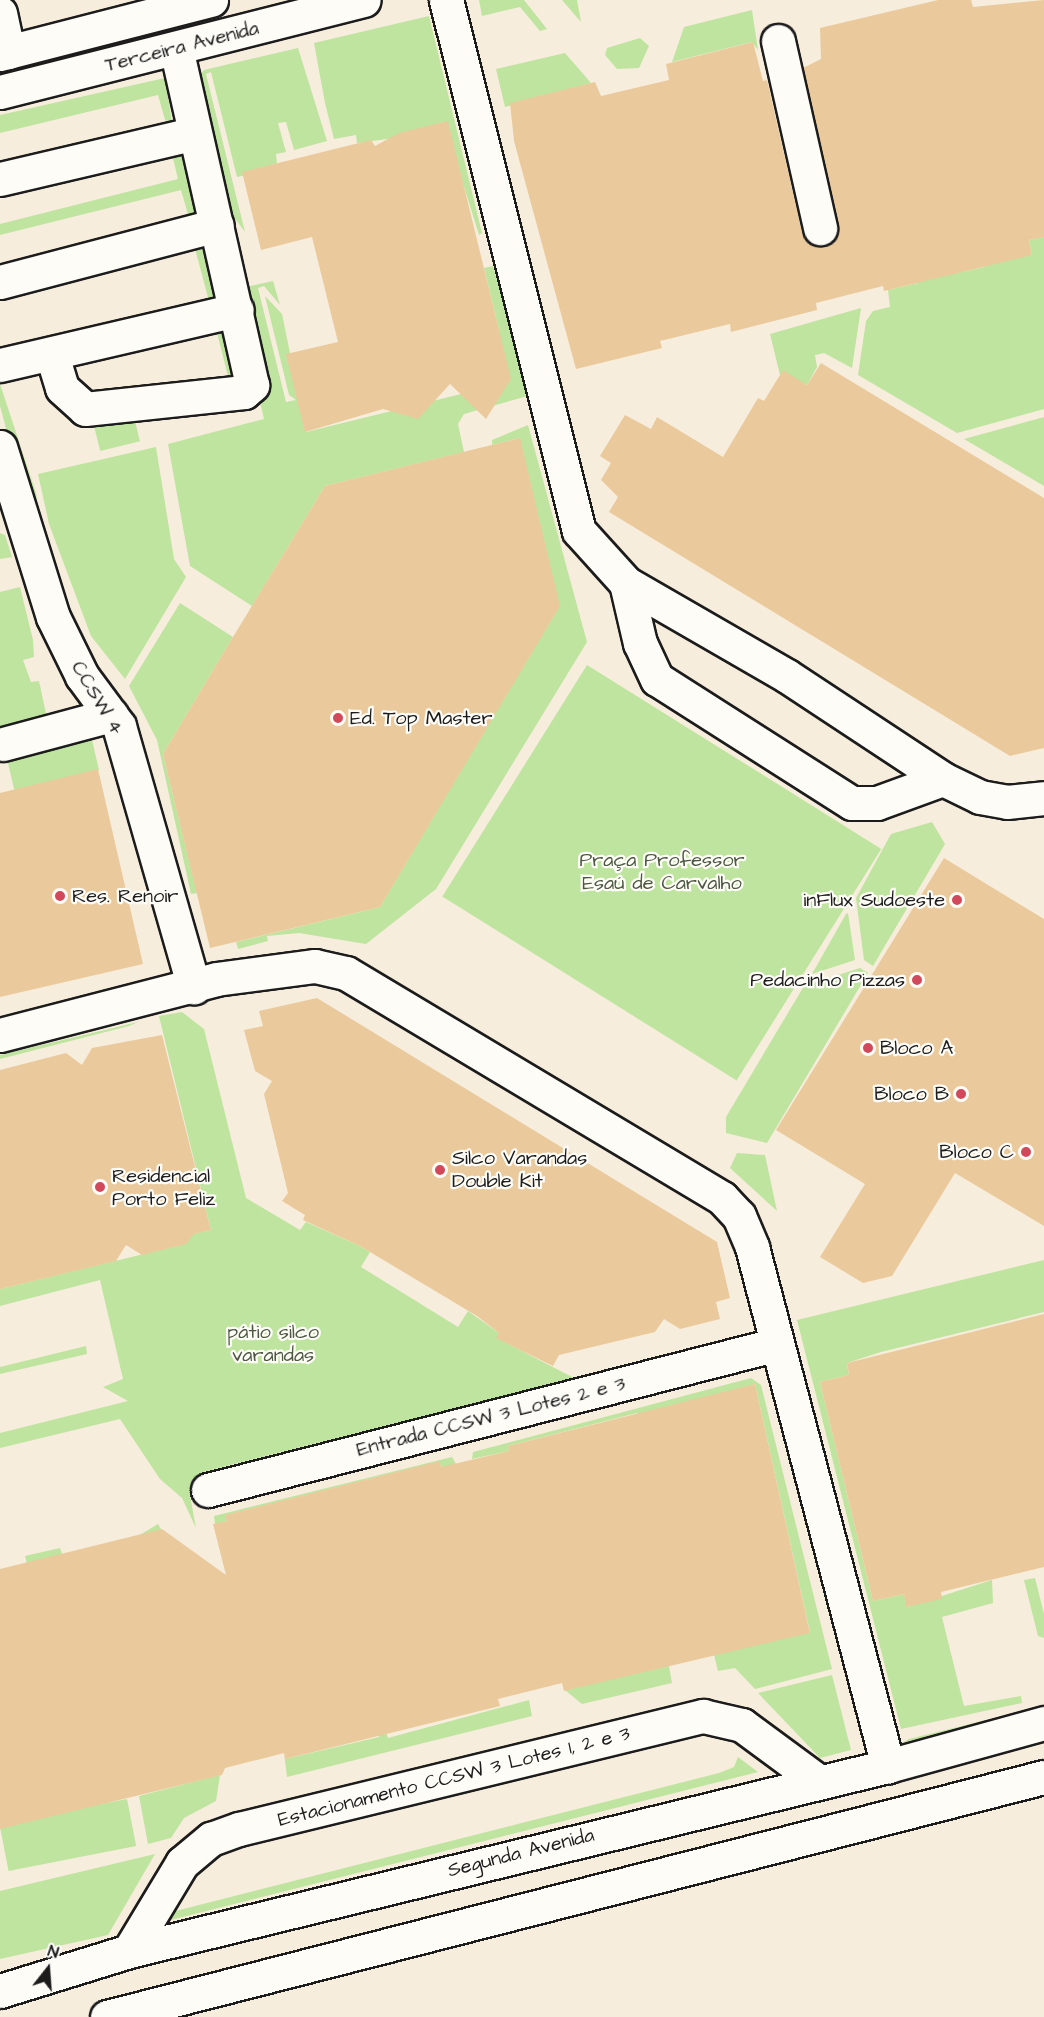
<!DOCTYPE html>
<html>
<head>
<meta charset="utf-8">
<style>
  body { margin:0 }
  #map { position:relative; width:1044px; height:2017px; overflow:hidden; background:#f7eddc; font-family:"Architects Daughter",sans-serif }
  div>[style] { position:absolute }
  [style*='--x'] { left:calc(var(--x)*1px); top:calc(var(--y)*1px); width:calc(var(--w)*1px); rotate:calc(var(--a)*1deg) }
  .green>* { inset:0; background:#bee49f; transform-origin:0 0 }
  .building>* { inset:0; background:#eaca9c }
  .roads { filter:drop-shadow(2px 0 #1c1c1c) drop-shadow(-2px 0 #1c1c1c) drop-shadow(0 2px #1c1c1c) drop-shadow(0 -2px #1c1c1c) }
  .minor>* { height:33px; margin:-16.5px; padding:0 16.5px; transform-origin:16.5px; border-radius:16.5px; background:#fdfcf7 }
  .dots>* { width:16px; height:16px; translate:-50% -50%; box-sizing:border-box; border:3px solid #fdfcf7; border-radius:50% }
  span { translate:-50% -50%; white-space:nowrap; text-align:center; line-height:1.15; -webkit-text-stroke:4.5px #fdfcf7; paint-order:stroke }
  .street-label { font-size:20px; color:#1c1c1c }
  .poi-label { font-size:20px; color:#1c1c1c }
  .left { translate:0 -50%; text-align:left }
  .right { translate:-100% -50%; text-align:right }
  .park-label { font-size:20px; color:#4d5843 }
  .north { position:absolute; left:18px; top:1939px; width:60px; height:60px; -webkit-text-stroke:4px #fdfcf7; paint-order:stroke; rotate:17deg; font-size:16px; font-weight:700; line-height:24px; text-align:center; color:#1c1c1c }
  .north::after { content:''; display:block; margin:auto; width:21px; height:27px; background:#1c1c1c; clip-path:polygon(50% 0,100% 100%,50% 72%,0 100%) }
</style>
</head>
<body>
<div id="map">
  <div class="green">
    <div style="clip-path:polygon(479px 0,524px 0,547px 29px,540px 31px,520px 7px,482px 16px)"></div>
    <div style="clip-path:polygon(562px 0,577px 0,581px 22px)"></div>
    <div style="clip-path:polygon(752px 10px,758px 50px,752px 42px,672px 62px,684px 27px)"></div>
    <div style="clip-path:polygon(429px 16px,482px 233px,479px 235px,444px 122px,395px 138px,357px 143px,356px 135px,334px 139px,325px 103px,314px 43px)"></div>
    <div style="clip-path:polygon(640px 38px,649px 46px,639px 68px,617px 69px,605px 55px,607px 48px)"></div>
    <div style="clip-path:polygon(298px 48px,327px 141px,294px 150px,286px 122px,278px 123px,286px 152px,276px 154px,277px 163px,242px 176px,237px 177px,211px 72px,206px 74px,245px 232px,228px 209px,198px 77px,204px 70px)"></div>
    <div style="clip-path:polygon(565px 53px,591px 83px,505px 107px,496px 69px)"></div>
    <div style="clip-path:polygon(165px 78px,172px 122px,165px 120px,158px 95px,0 133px,0 115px)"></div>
    <div style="clip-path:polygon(171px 150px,186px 157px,196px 212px,189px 218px,181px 190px,0 235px,0 224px,178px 179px)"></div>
    <div style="clip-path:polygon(1044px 237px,1044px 409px,957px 433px,858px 375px,866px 321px,873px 311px,890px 307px,888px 290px,918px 283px,915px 267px,949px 259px,953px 274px,984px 267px,983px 261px,1032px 255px,1029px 240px)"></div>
    <div style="clip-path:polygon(194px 245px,206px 248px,215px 296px,209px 301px)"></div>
    <div style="clip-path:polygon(493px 266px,531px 395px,464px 414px,458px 424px,464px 452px,325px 486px,252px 606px,190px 566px,168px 444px,264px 419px,254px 376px,266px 373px,246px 287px,273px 281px,280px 305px,264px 286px,258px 288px,286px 402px,296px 400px,289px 395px,265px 296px,282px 314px,306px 432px,461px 394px,499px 330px,484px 268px)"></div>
    <div style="clip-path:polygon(861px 308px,852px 368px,824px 353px,815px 355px,817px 367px,807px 385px,780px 375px,770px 334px)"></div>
    <div style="clip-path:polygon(216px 329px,224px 331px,237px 372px,230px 384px)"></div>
    <div style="clip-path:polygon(0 384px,36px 493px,41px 527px,14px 458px,0 406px)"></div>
    <div style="left:133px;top:413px;width:29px;height:41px;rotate:76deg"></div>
    <div style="clip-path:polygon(1044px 417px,1044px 486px,964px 439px)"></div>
    <div style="clip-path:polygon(528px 425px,587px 642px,436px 889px,366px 944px,299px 933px,267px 936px,268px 941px,238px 949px,236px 942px,380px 907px,476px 745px,520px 438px,492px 445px,492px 440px)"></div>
    <div style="clip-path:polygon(156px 447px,174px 559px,186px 577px,125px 679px,91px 636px,49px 524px,38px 474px)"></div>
    <div style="clip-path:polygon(0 533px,5px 535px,12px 557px,0 559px)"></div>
    <div style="clip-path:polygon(20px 587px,33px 640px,34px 657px,23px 660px,31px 682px,39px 681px,47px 718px,0 730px,0 592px)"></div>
    <div style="clip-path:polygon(180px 603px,233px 637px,163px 754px,197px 893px,191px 894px,157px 740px,129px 686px)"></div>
    <div style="left:587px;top:665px;width:347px;height:273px;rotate:32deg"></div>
    <div style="left:92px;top:740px;width:31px;height:87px;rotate:77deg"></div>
    <div style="clip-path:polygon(932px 822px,945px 844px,873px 966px,864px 960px,856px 898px,891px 834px)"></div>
    <div style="clip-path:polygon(848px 913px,855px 960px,812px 974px,846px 914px)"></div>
    <div style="clip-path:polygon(860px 968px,868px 973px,767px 1143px,726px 1133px,726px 1117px,804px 986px)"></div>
    <div style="clip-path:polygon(182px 1012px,204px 1029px,246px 1198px,300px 1230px,306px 1222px,360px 1246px,370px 1252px,361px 1267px,458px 1327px,468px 1311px,499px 1333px,497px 1338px,574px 1378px,203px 1472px,189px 1490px,196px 1528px,182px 1498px,160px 1479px,120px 1419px,0 1448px,0 1433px,128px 1401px,103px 1387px,123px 1379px,100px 1280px,0 1306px,0 1289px,185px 1244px,189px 1235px,211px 1230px,159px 1016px)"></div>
    <div style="clip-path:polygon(138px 1022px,129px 1026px,0 1059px,0 1055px)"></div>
    <div style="clip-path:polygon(737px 1153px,765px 1155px,777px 1211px,730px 1168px)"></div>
    <div style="clip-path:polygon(1044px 1260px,1044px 1312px,881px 1352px,847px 1363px,849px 1375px,820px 1382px,873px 1601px,904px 1594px,907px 1607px,992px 1580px,993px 1603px,942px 1617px,964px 1706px,1021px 1696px,1022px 1703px,901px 1729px,797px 1320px)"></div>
    <div style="clip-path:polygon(86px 1346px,87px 1354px,0 1374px,0 1367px)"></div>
    <div style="clip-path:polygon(751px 1378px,761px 1385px,832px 1669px,755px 1689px,735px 1668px,718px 1671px,714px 1655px,810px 1632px,755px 1384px,638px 1418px,637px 1413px,508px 1446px,509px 1451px,472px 1459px,473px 1452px)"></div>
    <div style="clip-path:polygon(452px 1457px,456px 1464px,442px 1468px,439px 1462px,393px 1473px,226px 1515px,227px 1521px,215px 1524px,214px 1516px)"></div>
    <div style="left:158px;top:1524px;width:6px;height:85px;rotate:59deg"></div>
    <div style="clip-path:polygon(60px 1548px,62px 1554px,27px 1564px,25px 1556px)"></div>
    <div style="clip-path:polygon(1035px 1578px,1044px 1614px,1044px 1638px,1038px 1636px,1024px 1580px)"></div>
    <div style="clip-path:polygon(669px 1666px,672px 1683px,582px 1704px,565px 1690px)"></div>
    <div style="clip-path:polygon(832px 1675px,851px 1750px,820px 1758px,758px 1693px)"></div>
    <div style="clip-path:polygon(529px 1700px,532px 1716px,287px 1777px,284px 1753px,285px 1759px,379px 1737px,378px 1729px,385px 1728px,388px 1738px)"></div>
    <div style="clip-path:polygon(990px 1719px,992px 1725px,903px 1742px,909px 1739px)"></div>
    <div style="clip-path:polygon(738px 1757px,758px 1772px,155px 1924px,160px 1915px,719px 1773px,734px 1767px)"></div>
    <div style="clip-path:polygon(220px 1775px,216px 1801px,184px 1818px,171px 1838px,148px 1844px,139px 1796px)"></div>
    <div style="left:127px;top:1799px;width:48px;height:130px;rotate:79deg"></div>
    <div style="clip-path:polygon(155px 1854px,108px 1935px,0 1959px,0 1891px)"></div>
  </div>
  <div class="building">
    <div style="clip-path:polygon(938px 0,971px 0,973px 7px,1044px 0,1044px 237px,1029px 240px,1032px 255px,884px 291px,883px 286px,816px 303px,817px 310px,731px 332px,730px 324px,660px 341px,662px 348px,576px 369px,514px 141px,510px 103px,595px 82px,601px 96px,669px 80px,666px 64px,753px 42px,763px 81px,767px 80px,802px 232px,814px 246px,825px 246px,838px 234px,838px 224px,803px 68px,821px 59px,820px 28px)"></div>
    <div style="clip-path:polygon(448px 121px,511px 379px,486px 419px,450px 384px,418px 419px,383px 409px,305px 432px,286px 354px,338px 342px,312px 237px,261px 250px,242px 172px,371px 140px,375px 146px,399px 133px)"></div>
    <div style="clip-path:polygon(821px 363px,1044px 498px,1044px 748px,1010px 756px,609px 512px,618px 497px,601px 480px,611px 463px,600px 456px,625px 415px,651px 429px,657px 417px,723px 457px,758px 398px,764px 401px,783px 370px,807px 385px)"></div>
    <div style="clip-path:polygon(520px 438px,560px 606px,380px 907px,210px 948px,163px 754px,233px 637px,325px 486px)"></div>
    <div style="clip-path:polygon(98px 769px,143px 964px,0 997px,0 793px)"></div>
    <div style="clip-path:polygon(944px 858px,1044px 919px,1044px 1226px,955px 1173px,892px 1276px,863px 1283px,820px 1257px,865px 1184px,776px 1130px)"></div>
    <div style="clip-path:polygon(317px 998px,717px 1242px,730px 1298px,716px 1302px,720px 1319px,680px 1329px,664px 1319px,655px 1332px,559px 1355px,553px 1366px,496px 1338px,499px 1333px,477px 1316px,360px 1246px,303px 1220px,305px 1215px,282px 1201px,288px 1193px,264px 1094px,272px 1081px,255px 1071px,244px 1030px,263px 1026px,259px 1011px)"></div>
    <div style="clip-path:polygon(162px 1035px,211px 1230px,194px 1234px,186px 1244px,142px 1255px,126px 1245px,116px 1261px,0 1289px,0 1070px,66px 1053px,82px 1065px,92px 1048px)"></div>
    <div style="clip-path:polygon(1044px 1314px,1044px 1567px,941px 1592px,942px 1599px,906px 1607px,904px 1594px,873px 1601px,820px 1382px,849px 1375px,847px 1363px)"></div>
    <div style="clip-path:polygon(755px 1384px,810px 1633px,564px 1691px,562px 1683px,498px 1699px,500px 1706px,285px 1759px,284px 1753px,225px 1768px,222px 1775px,0 1829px,0 1569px,162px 1529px,226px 1575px,213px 1524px,227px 1521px,225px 1515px,440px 1461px,441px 1467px,509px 1451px,508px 1446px)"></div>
  </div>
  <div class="roads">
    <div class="minor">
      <div style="--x:446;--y:0;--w:547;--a:75.94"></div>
      <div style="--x:579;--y:531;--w:70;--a:47.9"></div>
      <div style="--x:626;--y:583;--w:186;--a:30"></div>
      <div style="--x:787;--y:676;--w:187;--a:33.4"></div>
      <div style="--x:943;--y:779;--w:41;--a:25.9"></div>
      <div style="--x:980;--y:797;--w:27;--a:10"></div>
      <div style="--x:1007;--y:802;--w:37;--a:-6"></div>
      <div style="--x:0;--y:13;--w:40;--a:78"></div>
      <div style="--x:778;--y:41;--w:192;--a:77.3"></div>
      <div style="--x:0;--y:54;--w:218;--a:-14.4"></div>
      <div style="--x:0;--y:92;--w:375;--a:-14.2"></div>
      <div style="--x:0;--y:179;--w:197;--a:-13.2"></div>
      <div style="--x:0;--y:282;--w:224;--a:-14.7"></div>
      <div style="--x:52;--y:355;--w:34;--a:73"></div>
      <div style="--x:62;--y:388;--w:31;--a:42"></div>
      <div style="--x:85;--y:409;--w:160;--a:-6.1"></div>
      <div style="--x:244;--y:392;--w:11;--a:-41"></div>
      <div style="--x:252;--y:385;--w:344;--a:-102.7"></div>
      <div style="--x:0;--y:365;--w:243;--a:-13.1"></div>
      <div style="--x:0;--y:447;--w:178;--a:72.7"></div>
      <div style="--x:53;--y:617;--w:66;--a:63.8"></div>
      <div style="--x:82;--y:676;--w:62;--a:53.5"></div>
      <div style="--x:119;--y:726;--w:272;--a:74"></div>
      <div style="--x:626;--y:583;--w:62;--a:76.9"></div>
      <div style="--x:640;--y:643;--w:40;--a:65"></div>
      <div style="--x:657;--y:679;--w:231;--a:32.5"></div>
      <div style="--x:852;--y:803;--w:25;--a:0"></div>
      <div style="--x:877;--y:803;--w:70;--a:-20"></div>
      <div style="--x:3;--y:744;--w:112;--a:-15"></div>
      <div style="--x:0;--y:1035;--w:223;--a:-14.5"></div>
      <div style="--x:216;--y:979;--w:100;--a:-7.5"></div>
      <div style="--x:315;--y:966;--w:32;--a:13"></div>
      <div style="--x:346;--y:973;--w:438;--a:30.9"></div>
      <div style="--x:722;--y:1198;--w:25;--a:47"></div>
      <div style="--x:739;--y:1216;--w:34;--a:67"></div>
      <div style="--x:752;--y:1247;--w:537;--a:75.32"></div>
      <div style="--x:208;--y:1490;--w:584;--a:-14.37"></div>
      <div style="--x:129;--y:1951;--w:103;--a:-58.9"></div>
      <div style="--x:182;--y:1863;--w:38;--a:-40"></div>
      <div style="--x:211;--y:1839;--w:30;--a:-20"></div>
      <div style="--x:239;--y:1829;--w:478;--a:-13.7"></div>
      <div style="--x:703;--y:1716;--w:40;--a:13"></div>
      <div style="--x:742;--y:1725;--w:94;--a:36.4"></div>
      <div style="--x:0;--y:1991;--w:135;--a:-17.2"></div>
      <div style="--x:129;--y:1951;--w:781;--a:-13.7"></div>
      <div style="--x:888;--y:1766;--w:162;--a:-15.4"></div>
      <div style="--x:107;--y:2017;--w:967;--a:-14.37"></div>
    </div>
  </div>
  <div class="dots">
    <div style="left:338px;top:718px;background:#d1495b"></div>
    <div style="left:60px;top:896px;background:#d1495b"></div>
    <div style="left:957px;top:900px;background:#d1495b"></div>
    <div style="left:917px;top:980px;background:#d1495b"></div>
    <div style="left:868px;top:1048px;background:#d1495b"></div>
    <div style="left:961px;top:1094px;background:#d1495b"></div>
    <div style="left:1026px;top:1152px;background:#d1495b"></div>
    <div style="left:440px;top:1170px;background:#d1495b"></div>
    <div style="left:100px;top:1187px;background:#d1495b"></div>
  </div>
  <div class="street-label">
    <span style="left:182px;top:47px;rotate:-14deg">Terceira Avenida</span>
    <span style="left:97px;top:698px;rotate:59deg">CCSW 4</span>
    <span style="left:491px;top:1417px;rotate:-14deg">Entrada CCSW 3 Lotes 2 e 3</span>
    <span style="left:454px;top:1777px;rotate:-14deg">Estacionamento CCSW 3 Lotes 1, 2 e 3</span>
    <span style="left:521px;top:1853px;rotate:-14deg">Segunda Avenida</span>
  </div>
  <div class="poi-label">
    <span class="left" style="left:350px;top:718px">Ed. Top Master</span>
    <span class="left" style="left:72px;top:896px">Res. Renoir</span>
    <span class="right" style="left:945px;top:900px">inFlux Sudoeste</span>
    <span class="right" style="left:905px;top:980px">Pedacinho Pizzas</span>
    <span class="left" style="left:880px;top:1048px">Bloco A</span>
    <span class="right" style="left:949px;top:1094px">Bloco B</span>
    <span class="right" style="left:1014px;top:1152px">Bloco C</span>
    <span class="left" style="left:452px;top:1170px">Silco Varandas<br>Double Kit</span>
    <span class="left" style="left:112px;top:1188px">Residencial<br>Porto Feliz</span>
  </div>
  <div class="park-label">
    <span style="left:662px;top:872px">Praça Professor<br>Esaú de Carvalho</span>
    <span style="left:273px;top:1344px">pátio silco<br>varandas</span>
  </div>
  <div class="north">N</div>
</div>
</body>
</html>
